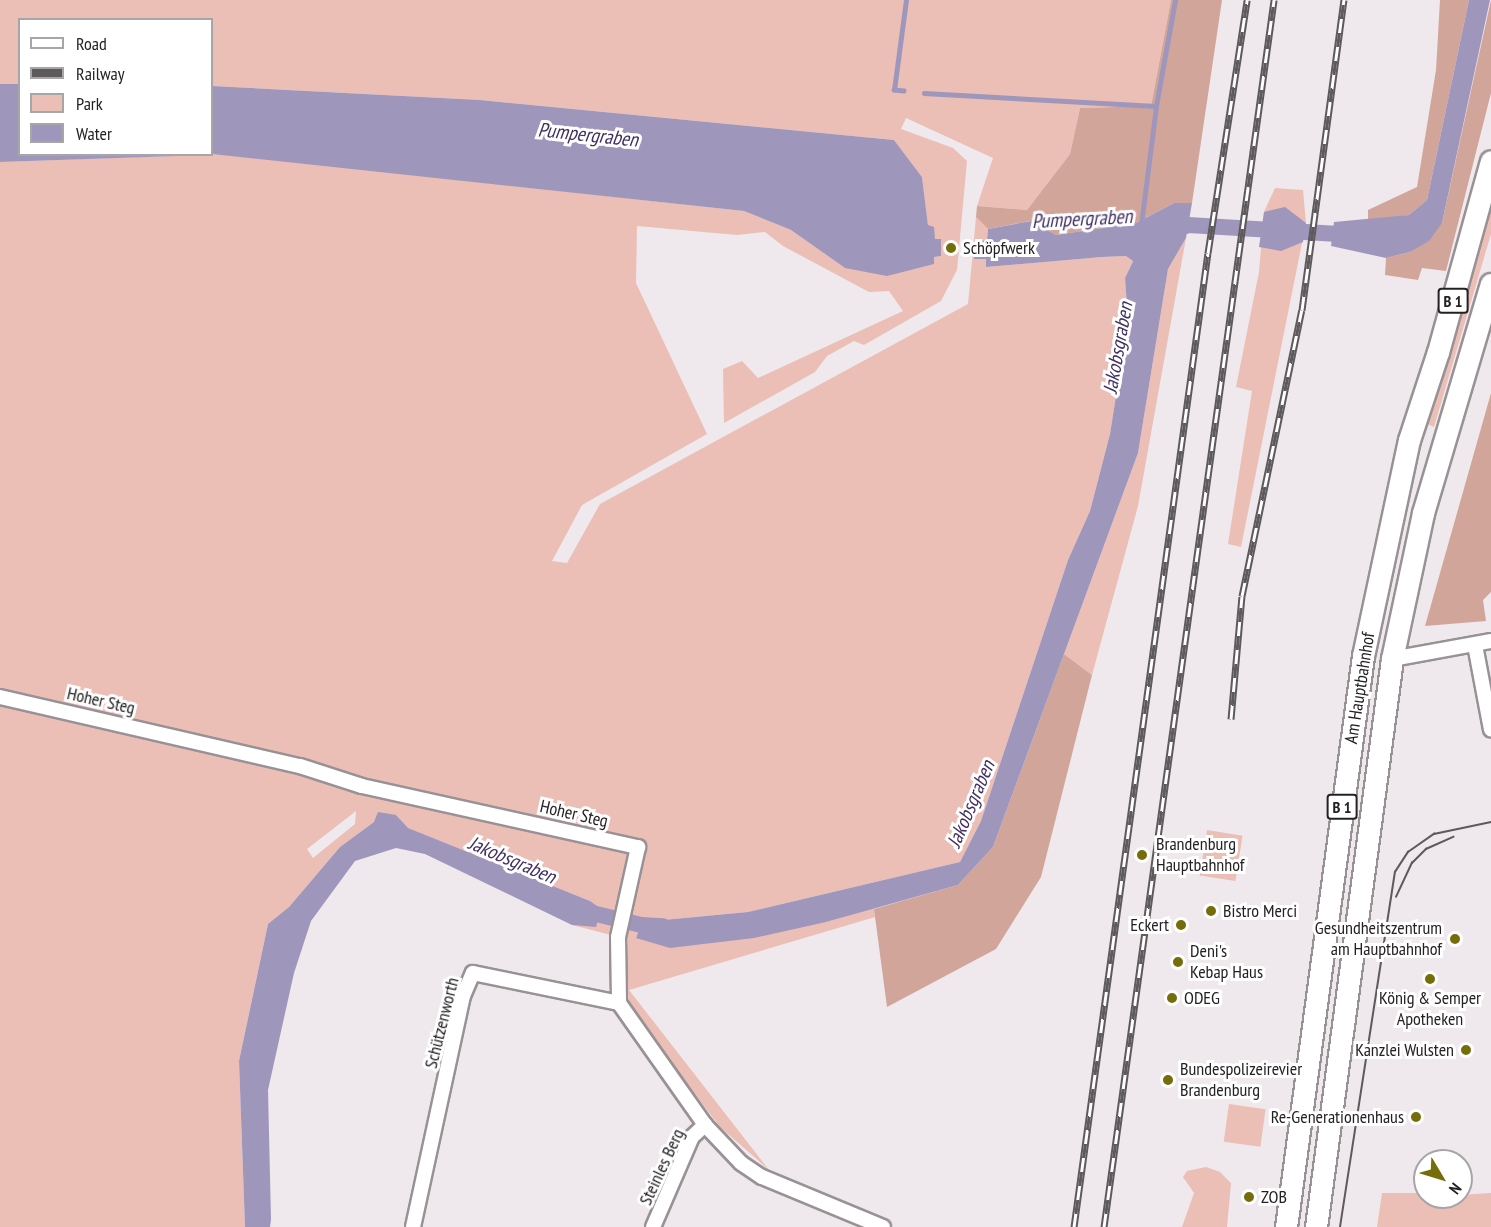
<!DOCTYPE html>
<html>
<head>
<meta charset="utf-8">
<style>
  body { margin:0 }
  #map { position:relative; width:1491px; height:1227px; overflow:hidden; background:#efe8ec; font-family:"PT Sans Narrow",sans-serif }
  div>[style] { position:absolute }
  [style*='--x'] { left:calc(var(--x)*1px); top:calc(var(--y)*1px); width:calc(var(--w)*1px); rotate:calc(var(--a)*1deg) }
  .green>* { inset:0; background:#ebbfb6; transform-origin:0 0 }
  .forest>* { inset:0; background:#d2a59b }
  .water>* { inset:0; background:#9f96bc }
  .stream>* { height:4.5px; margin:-2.25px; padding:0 2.25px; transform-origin:2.25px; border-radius:2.25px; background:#9f96bc }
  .canal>* { height:16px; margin:-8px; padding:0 8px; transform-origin:8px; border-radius:8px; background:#9f96bc }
  .roads { filter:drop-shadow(2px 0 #989195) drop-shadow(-2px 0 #989195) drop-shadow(0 2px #989195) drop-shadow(0 -2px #989195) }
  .street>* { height:14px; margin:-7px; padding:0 7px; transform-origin:7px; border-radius:7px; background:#fff }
  .primary>* { height:21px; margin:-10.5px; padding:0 10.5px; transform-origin:10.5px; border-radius:10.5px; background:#fff }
  .tram>* { height:1.5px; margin:-0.75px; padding:0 0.75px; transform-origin:0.75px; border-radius:0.75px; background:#5e5a5c }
  .rail>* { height:7px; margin-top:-3.5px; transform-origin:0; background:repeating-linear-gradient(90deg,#fff 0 14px,#5e5a5c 0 28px); box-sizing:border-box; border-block:2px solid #5e5a5c }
  .dots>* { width:16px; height:16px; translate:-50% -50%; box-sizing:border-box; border:3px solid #fff; border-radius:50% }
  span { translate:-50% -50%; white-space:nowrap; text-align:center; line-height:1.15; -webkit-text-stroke:6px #fff; paint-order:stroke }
  .shield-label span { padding:2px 4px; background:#fff; border:2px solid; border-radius:4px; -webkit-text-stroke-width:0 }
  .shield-label { font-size:16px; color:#242122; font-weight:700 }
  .poi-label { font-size:18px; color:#242122 }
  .left { translate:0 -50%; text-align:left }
  .right { translate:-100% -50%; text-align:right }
  .street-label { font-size:18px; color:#242122 }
  .water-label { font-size:20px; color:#403063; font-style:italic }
  .legend { position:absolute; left:18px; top:18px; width:195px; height:138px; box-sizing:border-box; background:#fff; border:2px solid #a7a6a7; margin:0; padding:8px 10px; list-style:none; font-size:18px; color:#242122 }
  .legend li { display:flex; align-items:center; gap:12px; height:30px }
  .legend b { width:30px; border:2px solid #a7a6a7 }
  .north { position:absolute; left:1413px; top:1149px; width:60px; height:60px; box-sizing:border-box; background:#fff; border:2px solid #a7a6a7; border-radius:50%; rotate:128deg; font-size:16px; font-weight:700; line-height:24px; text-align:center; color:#242122 }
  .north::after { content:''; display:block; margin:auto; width:21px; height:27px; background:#746d0a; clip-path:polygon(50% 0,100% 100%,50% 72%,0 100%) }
</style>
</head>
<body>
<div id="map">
  <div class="green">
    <div style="clip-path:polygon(evenodd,0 0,1171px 0,1151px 106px,1080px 108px,1070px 154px,1027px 210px,977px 206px,993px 158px,906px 118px,901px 129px,953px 148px,967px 161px,957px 270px,941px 301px,864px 345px,854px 341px,827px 356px,815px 372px,724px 423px,723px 369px,742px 361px,758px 378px,903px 311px,889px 291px,869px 292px,783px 246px,765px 232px,737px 235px,637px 226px,636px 283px,707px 434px,582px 505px,552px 561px,567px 563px,600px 504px,968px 304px,976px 217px,988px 229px,987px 241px,974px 258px,986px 259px,986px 267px,1102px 257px,1126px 256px,1133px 260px,1125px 278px,1128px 320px,1110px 434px,1090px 511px,1068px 560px,981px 821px,960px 862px,748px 912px,642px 922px,636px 938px,826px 922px,874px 908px,875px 917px,629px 990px,769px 1170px,720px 1127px,632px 1011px,623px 981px,628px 906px,616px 908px,611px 935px,572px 925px,596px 926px,590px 901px,407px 828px,396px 815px,374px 822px,340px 847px,289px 907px,268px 924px,239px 1061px,245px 1227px,0 1227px,0 162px,222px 154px,744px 211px,791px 230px,845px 268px,941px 256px,928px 225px,922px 177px,894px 140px,480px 100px,212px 86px,212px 20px,20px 20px,19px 84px,0 84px,0 0,356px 811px,355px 824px,313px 858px,307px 849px,356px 811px)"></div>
    <div style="clip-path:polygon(1275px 188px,1303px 190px,1306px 223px,1241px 547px,1228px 544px,1252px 391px,1236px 387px,1259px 272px,1264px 212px)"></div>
    <div style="clip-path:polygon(1491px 209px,1491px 234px,1434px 427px,1425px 423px)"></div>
    <div style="clip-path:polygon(1186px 238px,1138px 506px,1092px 675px,1064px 654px,1138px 453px,1168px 269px)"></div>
    <div style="left:1207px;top:830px;width:36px;height:46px;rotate:9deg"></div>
    <div style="left:1229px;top:1104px;width:37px;height:38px;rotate:8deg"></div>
    <div style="clip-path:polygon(1206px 1167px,1220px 1172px,1231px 1183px,1227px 1227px,1182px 1227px,1194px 1193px,1183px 1177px,1187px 1171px)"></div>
    <div style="clip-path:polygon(1382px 1193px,1425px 1193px,1425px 1197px,1491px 1193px,1491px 1227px,1377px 1227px)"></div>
  </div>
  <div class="forest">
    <div style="clip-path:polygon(1171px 0,1222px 0,1192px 203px,1174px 203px,1136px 223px,1056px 235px,1030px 221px,988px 229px,976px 217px,977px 206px,1027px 210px,1070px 154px,1080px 108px,1151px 106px)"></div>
    <div style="clip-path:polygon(1440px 0,1469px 0,1427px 200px,1409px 215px,1368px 221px,1368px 210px,1417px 187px,1436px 70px)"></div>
    <div style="clip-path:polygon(1491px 0,1491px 93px,1446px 271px,1422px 268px,1418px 280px,1385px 275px,1386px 258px,1410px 252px,1442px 223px)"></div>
    <div style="clip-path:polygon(1491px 393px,1491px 592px,1483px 600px,1486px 621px,1425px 626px)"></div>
    <div style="clip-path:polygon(1064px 654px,1092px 675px,1041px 877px,996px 949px,887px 1007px,874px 909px,958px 885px,993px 847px)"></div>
  </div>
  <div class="water">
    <div style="clip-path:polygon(1469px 0,1490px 0,1442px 223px,1429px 241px,1410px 252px,1386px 258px,1331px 246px,1334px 222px,1409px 215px,1427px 200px)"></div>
    <div style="clip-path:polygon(0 84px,19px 84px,20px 154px,205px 155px,0 162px)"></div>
    <div style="clip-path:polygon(212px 86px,480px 100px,894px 140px,922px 177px,928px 225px,934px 227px,935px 239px,941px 239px,941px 256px,934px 257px,934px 264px,887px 276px,845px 268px,791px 230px,744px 211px,212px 154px)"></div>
    <div style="clip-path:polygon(1174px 203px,1192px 203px,1186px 238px,1168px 269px,1138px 453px,993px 847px,958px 885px,826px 922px,754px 938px,670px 948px,636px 938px,642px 922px,748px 912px,960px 862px,981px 821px,1068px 560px,1090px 511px,1110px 434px,1128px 320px,1125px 278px,1133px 261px,1126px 256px,1102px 257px,986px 267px,986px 259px,974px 259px,976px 240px,987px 241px,988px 229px,1031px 221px,1056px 235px,1136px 223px)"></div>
    <div style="clip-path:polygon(1285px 207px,1306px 223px,1303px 242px,1281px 251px,1259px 247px,1264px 212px)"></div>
    <div style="clip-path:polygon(378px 812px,396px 815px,408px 828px,590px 901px,601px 909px,596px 927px,572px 925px,425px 854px,396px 848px,355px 861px,311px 921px,294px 973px,268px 1090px,271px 1220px,270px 1227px,245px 1227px,239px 1061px,268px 924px,289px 907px,340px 847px,374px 822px)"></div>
  </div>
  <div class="stream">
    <div style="--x:904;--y:91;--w:10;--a:-174"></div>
    <div style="--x:894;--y:90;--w:91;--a:-82.4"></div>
    <div style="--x:924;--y:93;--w:232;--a:3.2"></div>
    <div style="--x:1156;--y:106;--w:108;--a:-79.8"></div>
    <div style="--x:1141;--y:225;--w:120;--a:-82.8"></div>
  </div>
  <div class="canal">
    <div style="--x:1169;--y:232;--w:20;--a:-20"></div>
    <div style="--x:1188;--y:225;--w:167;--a:3.4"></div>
    <div style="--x:580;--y:910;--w:63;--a:13.8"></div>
    <div style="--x:641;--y:925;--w:22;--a:3"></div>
  </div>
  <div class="roads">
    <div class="street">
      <div style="--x:1475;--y:645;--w:86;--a:79.3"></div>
      <div style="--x:1392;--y:659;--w:101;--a:-10.3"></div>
      <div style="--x:0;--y:697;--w:308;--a:13"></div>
      <div style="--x:300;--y:766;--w:65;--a:17.9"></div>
      <div style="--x:362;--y:786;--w:283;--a:12.5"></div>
      <div style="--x:638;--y:847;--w:92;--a:102.5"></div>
      <div style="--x:618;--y:937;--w:66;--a:89.1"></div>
      <div style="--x:619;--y:1003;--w:149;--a:54.8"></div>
      <div style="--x:705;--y:1125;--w:52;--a:46.5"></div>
      <div style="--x:741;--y:1163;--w:25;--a:34"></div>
      <div style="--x:762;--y:1177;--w:131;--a:22.5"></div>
      <div style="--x:413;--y:1227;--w:236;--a:-77.8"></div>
      <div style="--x:463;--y:996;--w:25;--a:-67"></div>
      <div style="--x:473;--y:973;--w:149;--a:11.6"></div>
      <div style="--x:653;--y:1227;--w:98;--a:-66.6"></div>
      <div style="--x:692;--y:1137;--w:18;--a:-43"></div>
    </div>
    <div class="primary">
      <div style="--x:1286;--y:1227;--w:576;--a:-82.32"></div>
      <div style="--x:1363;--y:656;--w:221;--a:-78"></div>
      <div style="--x:1409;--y:440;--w:93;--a:-71.8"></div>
      <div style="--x:1438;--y:352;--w:198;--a:-74.5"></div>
      <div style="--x:1316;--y:1227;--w:573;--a:-82.38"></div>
      <div style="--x:1392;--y:659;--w:149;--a:-78"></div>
      <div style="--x:1423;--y:513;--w:239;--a:-73.5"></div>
    </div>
  </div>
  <div class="tram">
    <div style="--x:1396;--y:897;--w:38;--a:-65"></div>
    <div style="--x:1412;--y:863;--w:20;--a:-45"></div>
    <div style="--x:1426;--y:849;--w:30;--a:-24"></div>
    <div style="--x:1340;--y:1227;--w:359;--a:-81.2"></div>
    <div style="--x:1395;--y:872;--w:24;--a:-57"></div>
    <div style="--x:1408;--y:852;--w:32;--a:-35"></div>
    <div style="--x:1434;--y:834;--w:58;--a:-11.9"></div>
  </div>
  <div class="rail">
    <div style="--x:1231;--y:719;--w:123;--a:-84.9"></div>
    <div style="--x:1242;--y:596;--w:292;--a:-78.2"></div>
    <div style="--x:1302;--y:310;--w:313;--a:-82.3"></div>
    <div style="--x:1074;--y:1227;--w:983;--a:-82.17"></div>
    <div style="--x:1208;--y:253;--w:256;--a:-81.2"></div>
    <div style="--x:1104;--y:1227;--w:1239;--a:-82.11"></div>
  </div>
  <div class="dots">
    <div style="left:951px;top:248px;background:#746d0a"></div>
    <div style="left:1142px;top:855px;background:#746d0a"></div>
    <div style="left:1211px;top:911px;background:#746d0a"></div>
    <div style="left:1181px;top:925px;background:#746d0a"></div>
    <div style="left:1455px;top:939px;background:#746d0a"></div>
    <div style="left:1178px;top:962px;background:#746d0a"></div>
    <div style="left:1430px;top:979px;background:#746d0a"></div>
    <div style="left:1172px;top:998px;background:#746d0a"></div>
    <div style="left:1466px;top:1050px;background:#746d0a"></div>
    <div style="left:1168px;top:1080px;background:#746d0a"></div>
    <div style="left:1416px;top:1117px;background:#746d0a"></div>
    <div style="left:1249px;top:1197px;background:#746d0a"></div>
  </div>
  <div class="shield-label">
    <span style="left:1453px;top:301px">B 1</span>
    <span style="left:1342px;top:807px">B 1</span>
  </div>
  <div class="poi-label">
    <span class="left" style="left:963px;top:248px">Schöpfwerk</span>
    <span class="left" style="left:1156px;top:855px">Brandenburg<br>Hauptbahnhof</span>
    <span class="left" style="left:1223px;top:911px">Bistro Merci</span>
    <span class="right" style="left:1169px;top:925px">Eckert</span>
    <span class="right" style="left:1442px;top:939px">Gesundheitszentrum<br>am Hauptbahnhof</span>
    <span class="left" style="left:1190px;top:962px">Deni's<br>Kebap Haus</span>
    <span class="left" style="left:1184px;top:998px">ODEG</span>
    <span style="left:1430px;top:1009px">König &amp; Semper<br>Apotheken</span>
    <span class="right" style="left:1454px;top:1050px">Kanzlei Wulsten</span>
    <span class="left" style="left:1180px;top:1080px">Bundespolizeirevier<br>Brandenburg</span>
    <span class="right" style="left:1404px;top:1117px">Re-Generationenhaus</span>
    <span class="left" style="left:1261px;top:1197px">ZOB</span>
  </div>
  <div class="street-label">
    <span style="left:1360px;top:688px;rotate:-81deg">Am Hauptbahnhof</span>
    <span style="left:101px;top:701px;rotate:13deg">Hoher Steg</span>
    <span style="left:574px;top:814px;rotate:13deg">Hoher Steg</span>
    <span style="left:442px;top:1023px;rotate:-76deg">Schützenworth</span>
    <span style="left:662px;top:1167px;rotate:-65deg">Steinles Berg</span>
  </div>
  <div class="water-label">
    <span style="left:588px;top:135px;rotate:6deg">Pumpergraben</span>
    <span style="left:1082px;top:219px;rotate:-3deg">Pumpergraben</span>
    <span style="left:1118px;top:348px;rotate:-80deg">Jakobsgraben</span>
    <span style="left:971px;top:804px;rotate:-67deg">Jakobsgraben</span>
    <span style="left:512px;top:860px;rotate:23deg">Jakobsgraben</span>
  </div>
  <ul class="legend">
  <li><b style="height:8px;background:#fff"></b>Road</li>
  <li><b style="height:8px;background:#5e5a5c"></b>Railway</li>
  <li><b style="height:16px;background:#ebbfb6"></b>Park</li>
  <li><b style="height:16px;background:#9f96bc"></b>Water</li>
  </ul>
  <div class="north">N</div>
</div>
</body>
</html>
